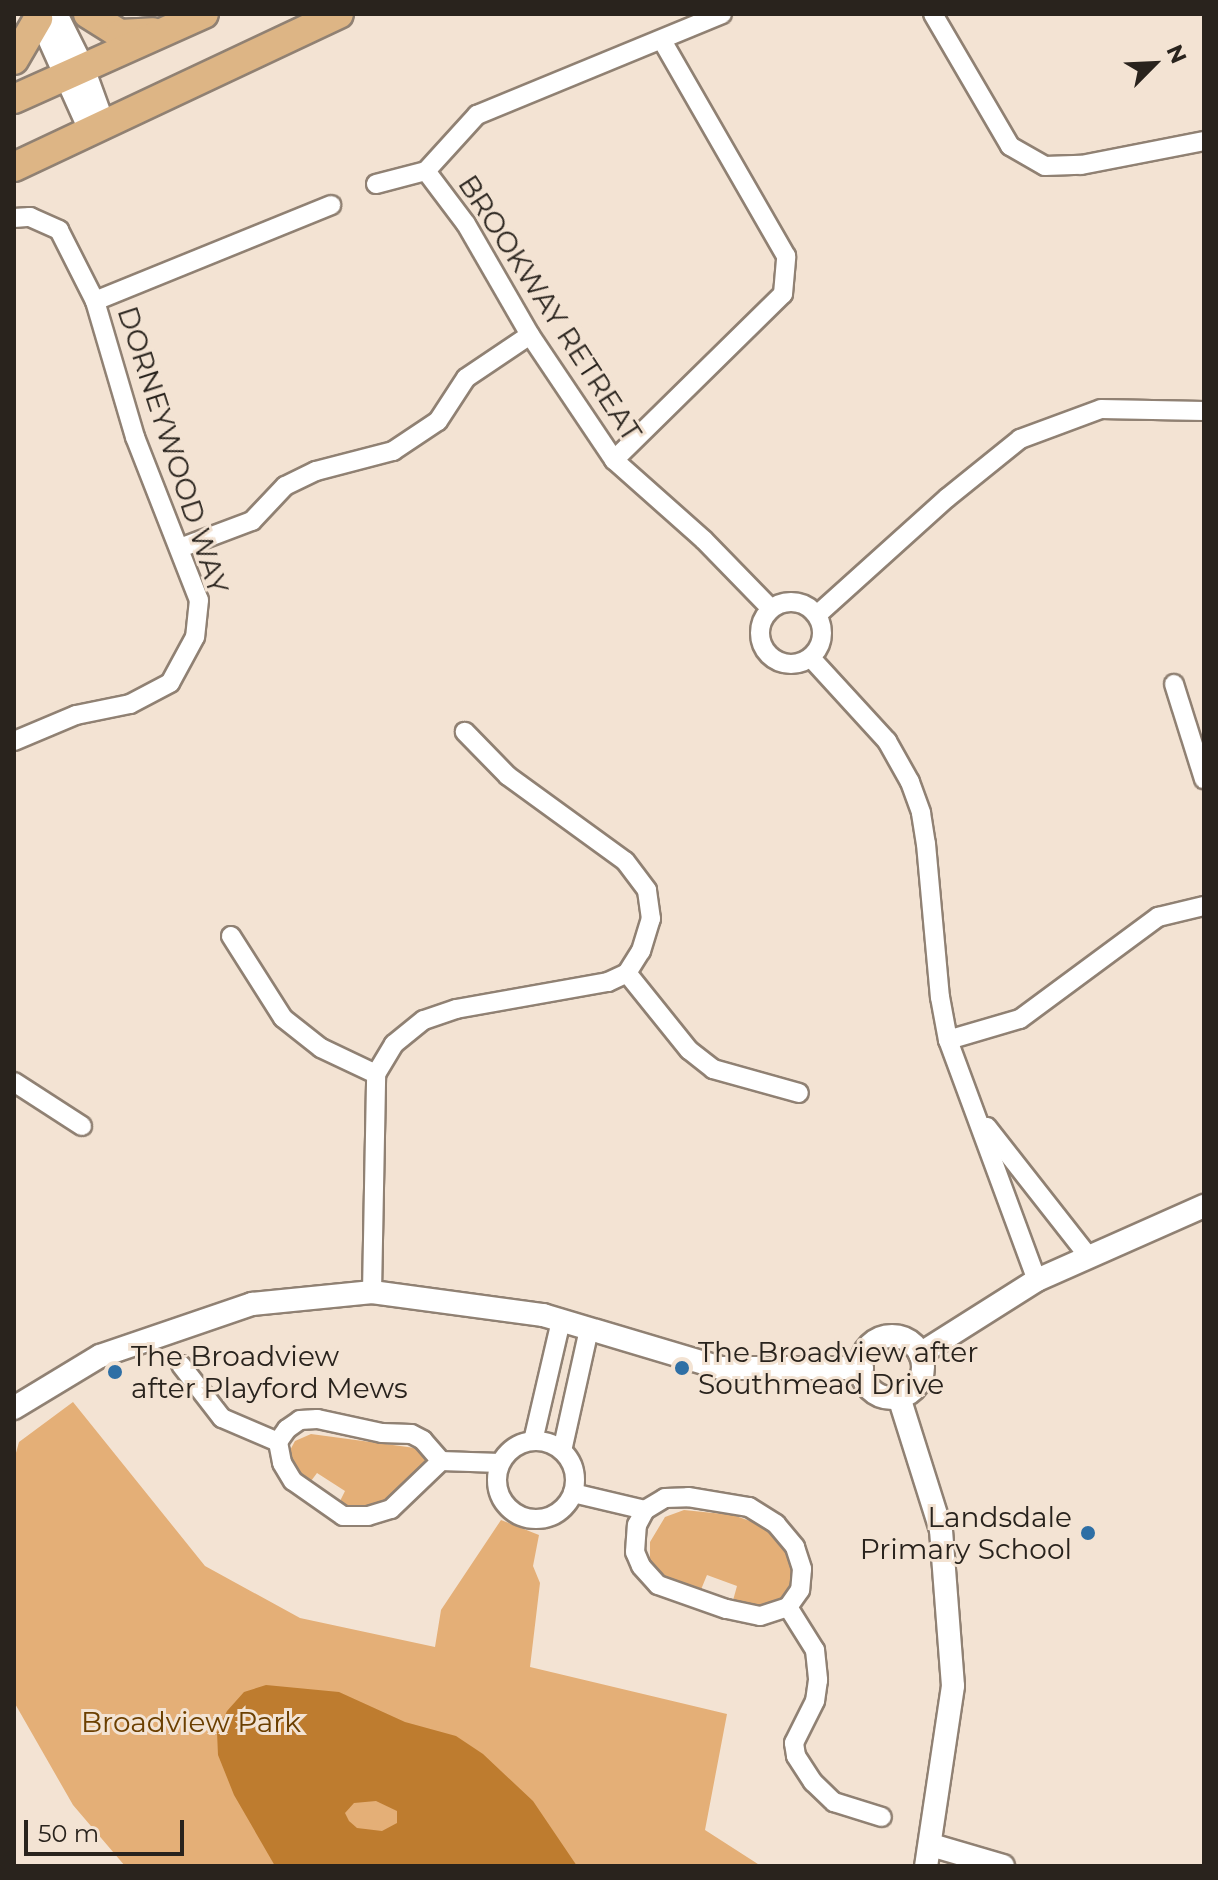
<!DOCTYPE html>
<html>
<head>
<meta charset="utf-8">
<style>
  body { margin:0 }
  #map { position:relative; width:1218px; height:1880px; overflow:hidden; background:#f3e3d3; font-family:Montserrat,sans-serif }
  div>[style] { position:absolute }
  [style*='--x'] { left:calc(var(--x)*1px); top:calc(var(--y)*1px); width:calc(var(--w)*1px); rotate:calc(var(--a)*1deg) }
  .green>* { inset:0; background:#e4af77 }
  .water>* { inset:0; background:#be7c2f }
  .roads { filter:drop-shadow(2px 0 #908173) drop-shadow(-2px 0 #908173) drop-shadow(0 2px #908173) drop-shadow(0 -2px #908173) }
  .minor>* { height:18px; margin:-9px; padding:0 9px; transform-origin:9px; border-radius:9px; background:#fff }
  .minor>.ring { margin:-9px; padding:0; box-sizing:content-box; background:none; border:18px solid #fff; border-radius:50% }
  .tertiary>* { height:22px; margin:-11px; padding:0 11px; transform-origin:11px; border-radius:11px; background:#fff }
  .tertiary>.ring { margin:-11px; padding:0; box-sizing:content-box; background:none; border:22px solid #fff; border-radius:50% }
  .primary>* { height:28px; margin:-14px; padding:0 14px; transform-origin:14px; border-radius:14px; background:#ddb585 }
  .dots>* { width:22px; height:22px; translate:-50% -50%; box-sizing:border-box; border:4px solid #f3e3d3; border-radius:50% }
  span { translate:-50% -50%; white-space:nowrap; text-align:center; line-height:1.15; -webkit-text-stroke:6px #f3e3d3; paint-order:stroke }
  .street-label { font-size:28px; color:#29231d }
  .poi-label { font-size:28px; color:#29231d }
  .left { translate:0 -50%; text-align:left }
  .right { translate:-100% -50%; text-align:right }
  .park-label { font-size:28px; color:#6b3f00 }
  .frame { position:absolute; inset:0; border:16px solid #29231d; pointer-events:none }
  .north { position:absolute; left:1114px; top:24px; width:80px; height:80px; -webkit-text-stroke:6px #f3e3d3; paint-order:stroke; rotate:66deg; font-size:22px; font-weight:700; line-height:32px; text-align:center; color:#29231d }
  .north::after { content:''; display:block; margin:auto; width:28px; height:36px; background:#29231d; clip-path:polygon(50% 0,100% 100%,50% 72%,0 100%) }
  .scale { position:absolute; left:24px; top:1820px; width:160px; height:36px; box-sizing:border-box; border:4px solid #29231d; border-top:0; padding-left:10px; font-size:24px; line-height:28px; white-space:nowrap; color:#29231d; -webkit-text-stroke:6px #f3e3d3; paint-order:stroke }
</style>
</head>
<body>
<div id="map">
  <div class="green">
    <div style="clip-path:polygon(73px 1402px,205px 1566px,300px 1618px,435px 1647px,441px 1610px,501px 1520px,539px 1535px,533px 1566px,540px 1583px,530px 1667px,727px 1714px,705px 1830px,761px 1866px,125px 1866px,73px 1805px,14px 1702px,14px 1460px,19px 1442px)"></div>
    <div style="clip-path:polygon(311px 1434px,415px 1448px,430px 1460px,390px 1505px,367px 1513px,338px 1505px,345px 1491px,317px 1473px,308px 1485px,300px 1479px,288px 1454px,295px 1441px)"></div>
    <div style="clip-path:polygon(684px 1510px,733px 1515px,767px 1527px,785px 1546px,796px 1576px,790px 1597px,764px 1611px,732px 1604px,737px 1586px,707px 1575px,700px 1592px,666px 1581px,650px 1561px,650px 1542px,665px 1517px)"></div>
  </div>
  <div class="water">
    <div style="clip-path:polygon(evenodd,266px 1685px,339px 1692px,405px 1722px,456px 1736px,483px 1754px,533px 1801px,577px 1866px,275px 1866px,234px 1795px,218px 1755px,217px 1732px,227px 1711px,244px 1692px,266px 1685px,376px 1801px,397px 1811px,397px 1823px,382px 1831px,357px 1828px,349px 1821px,345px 1813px,354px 1803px,376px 1801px)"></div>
  </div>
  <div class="roads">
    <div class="minor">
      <div style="--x:933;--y:14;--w:153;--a:59.7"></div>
      <div style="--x:1010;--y:146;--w:40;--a:29.7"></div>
      <div style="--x:1045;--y:166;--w:36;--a:-2"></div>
      <div style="--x:1081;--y:165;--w:125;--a:-11"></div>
      <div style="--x:426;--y:171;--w:76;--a:-47.7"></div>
      <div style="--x:477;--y:115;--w:265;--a:-22.4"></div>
      <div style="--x:376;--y:184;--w:52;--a:-14.6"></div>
      <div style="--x:426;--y:171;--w:66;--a:53"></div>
      <div style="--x:466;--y:224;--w:128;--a:60"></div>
      <div style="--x:530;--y:335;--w:151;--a:56.1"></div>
      <div style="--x:614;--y:460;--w:120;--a:41.6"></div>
      <div style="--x:704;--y:540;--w:96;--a:45.8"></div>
      <div style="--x:14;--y:218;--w:16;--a:-4"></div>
      <div style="--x:30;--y:217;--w:32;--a:24"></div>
      <div style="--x:59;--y:230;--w:80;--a:63.1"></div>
      <div style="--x:95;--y:301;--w:142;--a:73.6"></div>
      <div style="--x:135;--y:437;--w:175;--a:68.6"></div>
      <div style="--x:199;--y:600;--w:37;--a:96"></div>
      <div style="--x:195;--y:637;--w:52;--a:118.5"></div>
      <div style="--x:170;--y:683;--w:45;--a:152.3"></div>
      <div style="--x:130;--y:704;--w:55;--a:168.5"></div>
      <div style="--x:76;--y:715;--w:67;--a:157.2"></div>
      <div style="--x:95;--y:301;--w:255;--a:-22.1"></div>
      <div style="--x:614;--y:460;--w:237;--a:-44.5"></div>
      <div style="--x:783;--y:294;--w:38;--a:-85"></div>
      <div style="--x:786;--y:256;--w:247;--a:-119.9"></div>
      <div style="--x:180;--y:548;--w:77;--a:-20.6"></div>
      <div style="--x:252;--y:521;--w:48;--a:-46.7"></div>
      <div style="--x:285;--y:486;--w:34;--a:-26"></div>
      <div style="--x:316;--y:471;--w:80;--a:-14.6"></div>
      <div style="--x:393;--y:451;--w:54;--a:-33.7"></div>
      <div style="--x:438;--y:421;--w:51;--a:-56.9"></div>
      <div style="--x:466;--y:378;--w:77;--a:-33.9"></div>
      <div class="ring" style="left:760px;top:602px;width:44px;height:44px"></div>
      <div style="--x:817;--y:615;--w:175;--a:-42"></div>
      <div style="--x:947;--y:498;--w:94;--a:-38.9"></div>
      <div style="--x:1020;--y:439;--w:86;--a:-20.3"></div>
      <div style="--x:1101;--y:409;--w:103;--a:1.1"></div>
      <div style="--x:811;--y:658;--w:113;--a:47.5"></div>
      <div style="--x:887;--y:741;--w:47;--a:60.7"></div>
      <div style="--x:910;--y:782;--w:33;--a:70"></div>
      <div style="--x:921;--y:813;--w:31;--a:81"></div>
      <div style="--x:926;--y:844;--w:154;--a:84.8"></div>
      <div style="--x:940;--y:997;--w:44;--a:79.5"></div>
      <div style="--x:948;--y:1040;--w:256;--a:69.7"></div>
      <div style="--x:1174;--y:684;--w:100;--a:72.5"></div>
      <div style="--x:231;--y:936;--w:97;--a:57.6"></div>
      <div style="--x:283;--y:1018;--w:48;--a:38.3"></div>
      <div style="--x:321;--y:1048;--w:61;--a:25.3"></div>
      <div style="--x:627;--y:973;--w:99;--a:51.2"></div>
      <div style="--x:689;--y:1050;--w:31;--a:38"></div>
      <div style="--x:713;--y:1069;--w:89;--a:15.6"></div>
      <div style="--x:948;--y:1040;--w:75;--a:-16.3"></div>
      <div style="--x:1020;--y:1019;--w:172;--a:-36.5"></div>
      <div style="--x:1158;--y:917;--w:47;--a:-13.4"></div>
      <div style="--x:14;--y:1082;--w:81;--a:32.9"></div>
      <div style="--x:987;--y:1127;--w:164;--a:51.9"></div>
      <div style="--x:372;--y:1292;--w:218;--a:-88.9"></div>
      <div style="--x:376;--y:1074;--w:35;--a:-59"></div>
      <div style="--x:394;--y:1044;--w:38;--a:-39"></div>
      <div style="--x:424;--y:1020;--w:34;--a:-19"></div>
      <div style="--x:456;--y:1009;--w:154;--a:-10.1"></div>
      <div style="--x:608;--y:982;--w:21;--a:-25"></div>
      <div style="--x:627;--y:973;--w:26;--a:-58"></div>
      <div style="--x:641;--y:951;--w:34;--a:-73"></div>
      <div style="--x:651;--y:919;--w:29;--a:-98"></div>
      <div style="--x:647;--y:890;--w:36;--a:-127"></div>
      <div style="--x:625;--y:861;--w:145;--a:-144"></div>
      <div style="--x:508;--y:776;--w:62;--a:-134.3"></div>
      <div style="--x:181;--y:1365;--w:67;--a:52.3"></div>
      <div style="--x:222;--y:1418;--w:61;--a:23.2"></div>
      <div style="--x:533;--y:1441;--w:123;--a:-76.9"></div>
      <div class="ring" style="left:497px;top:1441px;width:60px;height:60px"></div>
      <div style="--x:562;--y:1451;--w:125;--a:-77.5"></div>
      <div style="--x:441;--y:1461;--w:28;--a:-131"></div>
      <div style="--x:423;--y:1440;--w:13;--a:-153"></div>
      <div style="--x:411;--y:1434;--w:29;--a:-178"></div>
      <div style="--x:382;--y:1433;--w:66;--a:-167.8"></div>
      <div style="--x:317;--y:1419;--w:17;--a:177"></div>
      <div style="--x:300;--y:1420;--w:16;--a:145"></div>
      <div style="--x:287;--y:1429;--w:16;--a:125"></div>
      <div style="--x:278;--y:1442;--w:21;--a:79"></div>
      <div style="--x:282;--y:1463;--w:21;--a:59"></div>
      <div style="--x:293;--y:1481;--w:61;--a:35"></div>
      <div style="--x:343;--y:1516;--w:25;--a:0"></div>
      <div style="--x:368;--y:1516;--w:24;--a:-17"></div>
      <div style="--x:391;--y:1509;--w:69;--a:-43.8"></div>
      <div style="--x:441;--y:1461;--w:59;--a:1.9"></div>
      <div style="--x:573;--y:1493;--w:74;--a:13.3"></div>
      <div style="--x:688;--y:1497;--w:62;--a:9.3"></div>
      <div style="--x:749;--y:1507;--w:32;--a:32"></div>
      <div style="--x:776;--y:1524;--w:30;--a:50"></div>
      <div style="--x:795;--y:1547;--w:23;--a:72"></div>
      <div style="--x:802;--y:1569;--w:21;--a:95"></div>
      <div style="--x:800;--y:1590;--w:21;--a:125"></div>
      <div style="--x:788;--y:1607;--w:29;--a:162"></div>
      <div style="--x:760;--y:1616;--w:35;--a:-168"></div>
      <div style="--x:726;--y:1609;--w:72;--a:-160.6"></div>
      <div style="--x:658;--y:1585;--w:25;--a:-132"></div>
      <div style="--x:641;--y:1566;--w:15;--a:-113"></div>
      <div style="--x:635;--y:1552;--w:27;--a:-86"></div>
      <div style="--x:637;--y:1525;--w:17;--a:-62"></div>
      <div style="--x:645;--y:1510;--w:23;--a:-31"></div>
      <div style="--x:665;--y:1498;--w:23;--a:-2"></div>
      <div style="--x:788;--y:1607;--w:51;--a:57.9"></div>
      <div style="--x:815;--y:1650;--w:30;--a:84"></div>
      <div style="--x:818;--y:1680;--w:21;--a:98"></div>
      <div style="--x:815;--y:1701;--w:47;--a:116.6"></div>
      <div style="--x:794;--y:1743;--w:13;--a:81"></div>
      <div style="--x:796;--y:1756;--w:31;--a:57"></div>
      <div style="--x:813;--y:1782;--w:29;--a:44"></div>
      <div style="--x:834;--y:1802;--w:50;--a:17.4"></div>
    </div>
    <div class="tertiary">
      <div style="--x:38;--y:14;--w:129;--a:65.8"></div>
      <div style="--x:56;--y:14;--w:60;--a:63.4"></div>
      <div style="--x:83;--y:68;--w:62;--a:70.1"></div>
      <div class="ring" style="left:861px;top:1336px;width:40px;height:40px"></div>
      <div style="--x:920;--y:1354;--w:138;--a:-32.3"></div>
      <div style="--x:1037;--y:1280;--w:183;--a:-23.9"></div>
      <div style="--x:899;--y:1397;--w:139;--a:72.5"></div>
      <div style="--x:941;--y:1530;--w:156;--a:85.6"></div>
      <div style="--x:953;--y:1686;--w:182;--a:98.5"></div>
      <div style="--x:14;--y:1408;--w:100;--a:-31.2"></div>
      <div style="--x:100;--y:1356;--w:161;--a:-18.9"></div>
      <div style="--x:252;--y:1304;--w:121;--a:-5.7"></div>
      <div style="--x:372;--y:1292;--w:173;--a:7.7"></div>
      <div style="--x:543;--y:1315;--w:186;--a:16.6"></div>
      <div style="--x:721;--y:1368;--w:141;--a:0"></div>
      <div style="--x:931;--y:1845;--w:75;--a:16.3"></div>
    </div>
    <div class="primary">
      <div style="--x:88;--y:14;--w:38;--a:32"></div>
      <div style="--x:120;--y:34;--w:33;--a:-3"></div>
      <div style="--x:14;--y:60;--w:48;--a:-59.7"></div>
      <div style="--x:14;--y:99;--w:208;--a:-24.1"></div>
      <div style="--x:14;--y:167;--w:359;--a:-25.2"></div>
    </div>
  </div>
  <div class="dots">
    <div style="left:682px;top:1368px;background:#2e6fa5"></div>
    <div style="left:115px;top:1372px;background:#2e6fa5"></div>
    <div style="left:1088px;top:1533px;background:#2e6fa5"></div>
  </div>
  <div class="street-label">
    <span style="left:550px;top:308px;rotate:57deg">BROOKWAY RETREAT</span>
    <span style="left:173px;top:450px;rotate:72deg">DORNEYWOOD WAY</span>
  </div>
  <div class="poi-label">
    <span class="left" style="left:698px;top:1368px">The Broadview after<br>Southmead Drive</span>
    <span class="left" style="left:131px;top:1372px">The Broadview<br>after Playford Mews</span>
    <span class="right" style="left:1072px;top:1533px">Landsdale<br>Primary School</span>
  </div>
  <div class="park-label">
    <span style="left:191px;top:1722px">Broadview Park</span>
  </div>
  <div class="frame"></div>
  <div class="north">N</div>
  <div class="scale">50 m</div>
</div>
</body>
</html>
